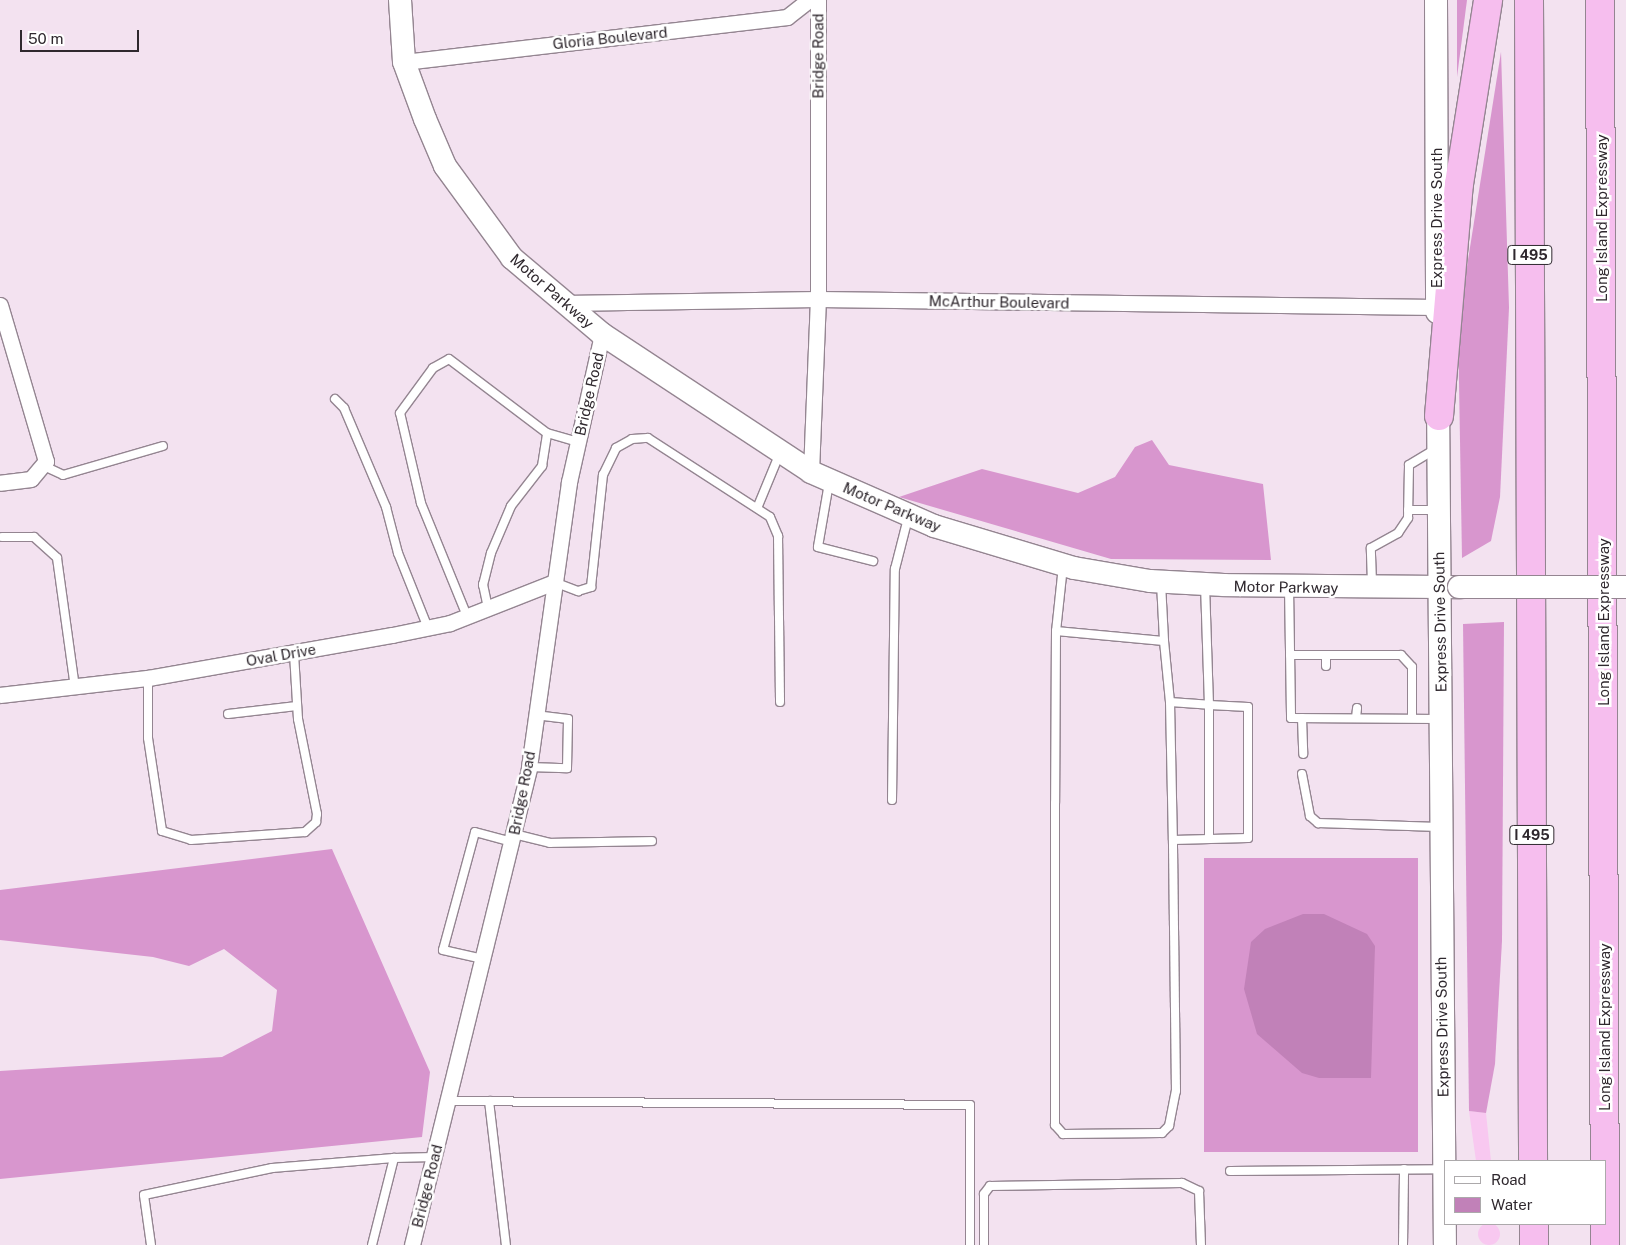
<!DOCTYPE html>
<html>
<head>
<meta charset="utf-8">
<style>
  body { margin:0 }
  #map { position:relative; width:1626px; height:1245px; overflow:hidden; background:#f3e2f0; font-family:"Public Sans",sans-serif }
  div>[style] { position:absolute }
  [style*='--x'] { left:calc(var(--x)*1px); top:calc(var(--y)*1px); width:calc(var(--w)*1px); rotate:calc(var(--a)*1deg) }
  .green>* { inset:0; background:#f8c8f0 }
  .round { border-radius:50% }
  .forest>* { inset:0; background:#d896ce; transform-origin:0 0 }
  .water>* { inset:0; background:#c181b8 }
  .roads { filter:drop-shadow(1px 0 #948591) drop-shadow(-1px 0 #948591) drop-shadow(0 1px #948591) drop-shadow(0 -1px #948591) }
  .lane>* { height:8px; margin:-4px; padding:0 4px; transform-origin:4px; border-radius:4px; background:#fff }
  .street>* { height:15px; margin:-7.5px; padding:0 7.5px; transform-origin:7.5px; border-radius:7.5px; background:#fff }
  .secondary>* { height:22px; margin:-11px; padding:0 11px; transform-origin:11px; border-radius:11px; background:#fff }
  .highway>* { height:28px; margin:-14px; padding:0 14px; transform-origin:14px; border-radius:14px; background:#f6beee }
  .bridges { filter:drop-shadow(1px 0 #948591) drop-shadow(-1px 0 #948591) drop-shadow(0 1px #948591) drop-shadow(0 -1px #948591) }
  .secondary-bridge>* { height:22px; margin:-11px; padding:0 11px; transform-origin:11px; border-radius:11px; background:#fff }
  span { translate:-50% -50%; white-space:nowrap; text-align:center; line-height:1.15; -webkit-text-stroke:5px #fff; paint-order:stroke }
  .shield-label span { padding:1px 4px; background:#fff; border:1px solid; border-radius:4px; -webkit-text-stroke-width:0 }
  .shield-label { font-size:14px; color:#2f282e; font-weight:700 }
  .street-label { font-size:15px; color:#2f282e }
  .legend { position:absolute; left:1444px; top:1160px; width:162px; height:65px; box-sizing:border-box; background:#fff; border:1px solid #aca9ab; margin:0; padding:6px 9px; list-style:none; font-size:15px; color:#2f282e }
  .legend li { display:flex; align-items:center; gap:10px; height:25px }
  .legend b { width:25px; border:1px solid #aca9ab }
  .scale { position:absolute; left:20px; top:30px; width:119px; height:22px; box-sizing:border-box; border:2px solid #2f282e; border-top:0; padding-left:6px; font-size:15px; line-height:18px; white-space:nowrap; color:#2f282e; -webkit-text-stroke:4px #fff; paint-order:stroke }
</style>
</head>
<body>
<div id="map">
  <div class="green">
    <div style="clip-path:polygon(1469px 1111px,1486px 1113px,1491px 1161px,1476px 1161px)"></div>
    <div class="round" style="left:1478px;top:1223px;width:22px;height:22px"></div>
  </div>
  <div class="forest">
    <div style="clip-path:polygon(1457px 0,1467px 0,1457px 77px)"></div>
    <div style="clip-path:polygon(1501px 52px,1509px 308px,1500px 497px,1491px 541px,1462px 558px,1458px 323px)"></div>
    <div style="clip-path:polygon(1152px 440px,1169px 465px,1263px 484px,1271px 560px,1111px 559px,899px 497px,982px 469px,1078px 493px,1115px 477px,1135px 447px)"></div>
    <div style="clip-path:polygon(1504px 622px,1502px 941px,1495px 1064px,1486px 1113px,1469px 1111px,1463px 624px)"></div>
    <div style="clip-path:polygon(332px 849px,430px 1072px,422px 1137px,0 1179px,0 1071px,222px 1057px,272px 1031px,277px 990px,224px 949px,189px 966px,153px 957px,0 940px,0 890px)"></div>
    <div style="left:1418px;top:858px;width:294px;height:214px;rotate:90deg"></div>
  </div>
  <div class="water">
    <div style="clip-path:polygon(1303px 914px,1324px 914px,1367px 934px,1375px 946px,1371px 1078px,1319px 1078px,1302px 1073px,1257px 1034px,1244px 989px,1251px 942px,1265px 929px)"></div>
  </div>
  <div class="roads">
    <div class="lane">
      <div style="--x:335;--y:399;--w:13;--a:45"></div>
      <div style="--x:344;--y:408;--w:108;--a:67"></div>
      <div style="--x:386;--y:507;--w:48;--a:75.4"></div>
      <div style="--x:398;--y:553;--w:81;--a:68.2"></div>
      <div style="--x:44;--y:466;--w:21;--a:25"></div>
      <div style="--x:63;--y:475;--w:104;--a:-16.2"></div>
      <div style="--x:829;--y:483;--w:65;--a:99.8"></div>
      <div style="--x:818;--y:547;--w:57;--a:14.3"></div>
      <div style="--x:758;--y:506;--w:55;--a:-67.6"></div>
      <div style="--x:1408;--y:510;--w:28;--a:0"></div>
      <div style="--x:2;--y:537;--w:32;--a:0"></div>
      <div style="--x:34;--y:537;--w:31;--a:42"></div>
      <div style="--x:57;--y:558;--w:130;--a:82.1"></div>
      <div style="--x:1063;--y:566;--w:65;--a:96.1"></div>
      <div style="--x:1056;--y:631;--w:172;--a:90.3"></div>
      <div style="--x:1055;--y:803;--w:322;--a:90"></div>
      <div style="--x:1055;--y:1125;--w:12;--a:48"></div>
      <div style="--x:1063;--y:1134;--w:99;--a:-0.6"></div>
      <div style="--x:1162;--y:1133;--w:10;--a:-45"></div>
      <div style="--x:1169;--y:1126;--w:36;--a:-79"></div>
      <div style="--x:1176;--y:1091;--w:251;--a:-90.7"></div>
      <div style="--x:1173;--y:840;--w:75;--a:-1.5"></div>
      <div style="--x:1248;--y:838;--w:131;--a:-90"></div>
      <div style="--x:1248;--y:707;--w:39;--a:-177"></div>
      <div style="--x:1209;--y:705;--w:119;--a:-91.9"></div>
      <div style="--x:554;--y:582;--w:26;--a:21"></div>
      <div style="--x:578;--y:591;--w:14;--a:-17"></div>
      <div style="--x:591;--y:587;--w:113;--a:-83.9"></div>
      <div style="--x:603;--y:475;--w:30;--a:-64"></div>
      <div style="--x:616;--y:448;--w:18;--a:-29"></div>
      <div style="--x:632;--y:439;--w:16;--a:-4"></div>
      <div style="--x:648;--y:438;--w:145;--a:32.9"></div>
      <div style="--x:770;--y:517;--w:21;--a:67"></div>
      <div style="--x:778;--y:536;--w:166;--a:89.3"></div>
      <div style="--x:1161;--y:583;--w:58;--a:87"></div>
      <div style="--x:1372;--y:583;--w:35;--a:-92"></div>
      <div style="--x:1371;--y:548;--w:31;--a:-29"></div>
      <div style="--x:1398;--y:533;--w:18;--a:-56"></div>
      <div style="--x:1408;--y:518;--w:53;--a:-88.9"></div>
      <div style="--x:1409;--y:465;--w:31;--a:-31"></div>
      <div style="--x:1289;--y:587;--w:131;--a:89.1"></div>
      <div style="--x:1291;--y:718;--w:147;--a:0.4"></div>
      <div style="--x:488;--y:608;--w:24;--a:-102"></div>
      <div style="--x:483;--y:585;--w:33;--a:-76"></div>
      <div style="--x:491;--y:553;--w:51;--a:-66.9"></div>
      <div style="--x:511;--y:506;--w:51;--a:-52.2"></div>
      <div style="--x:542;--y:466;--w:33;--a:-81"></div>
      <div style="--x:467;--y:616;--w:122;--a:-112.2"></div>
      <div style="--x:421;--y:503;--w:92;--a:-103.1"></div>
      <div style="--x:400;--y:413;--w:56;--a:-53.7"></div>
      <div style="--x:433;--y:368;--w:18;--a:-29"></div>
      <div style="--x:449;--y:359;--w:123;--a:37.1"></div>
      <div style="--x:547;--y:433;--w:32;--a:16"></div>
      <div style="--x:1056;--y:631;--w:108;--a:5.3"></div>
      <div style="--x:1164;--y:641;--w:61;--a:84.4"></div>
      <div style="--x:1170;--y:702;--w:39;--a:4"></div>
      <div style="--x:1209;--y:705;--w:134;--a:90"></div>
      <div style="--x:1290;--y:655;--w:111;--a:0"></div>
      <div style="--x:1401;--y:655;--w:16;--a:47"></div>
      <div style="--x:1412;--y:667;--w:51;--a:90"></div>
      <div style="--x:1326;--y:666;--w:11;--a:-90"></div>
      <div style="--x:148;--y:678;--w:60;--a:90"></div>
      <div style="--x:148;--y:738;--w:94;--a:81.4"></div>
      <div style="--x:162;--y:831;--w:30;--a:17"></div>
      <div style="--x:191;--y:840;--w:114;--a:-4"></div>
      <div style="--x:305;--y:832;--w:15;--a:-42"></div>
      <div style="--x:316;--y:822;--w:8;--a:-83"></div>
      <div style="--x:317;--y:814;--w:97;--a:-101.3"></div>
      <div style="--x:298;--y:719;--w:66;--a:-93.5"></div>
      <div style="--x:1170;--y:702;--w:138;--a:88.8"></div>
      <div style="--x:228;--y:714;--w:69;--a:-6.6"></div>
      <div style="--x:1302;--y:718;--w:36;--a:88"></div>
      <div style="--x:1356;--y:718;--w:10;--a:-84"></div>
      <div style="--x:529;--y:767;--w:38;--a:2"></div>
      <div style="--x:567;--y:768;--w:49;--a:-88.8"></div>
      <div style="--x:568;--y:719;--w:33;--a:-173"></div>
      <div style="--x:1302;--y:774;--w:43;--a:79.2"></div>
      <div style="--x:1310;--y:816;--w:11;--a:41"></div>
      <div style="--x:1318;--y:823;--w:121;--a:1.9"></div>
      <div style="--x:892;--y:800;--w:231;--a:-89.3"></div>
      <div style="--x:895;--y:569;--w:53;--a:-75.7"></div>
      <div style="--x:514;--y:834;--w:37;--a:14"></div>
      <div style="--x:550;--y:843;--w:102;--a:-1.1"></div>
      <div style="--x:483;--y:959;--w:41;--a:-167.3"></div>
      <div style="--x:443;--y:950;--w:122;--a:-74.8"></div>
      <div style="--x:475;--y:832;--w:38;--a:15"></div>
      <div style="--x:448;--y:1101;--w:522;--a:0.44"></div>
      <div style="--x:970;--y:1105;--w:140;--a:90"></div>
      <div style="--x:489;--y:1101;--w:145;--a:83.3"></div>
      <div style="--x:1230;--y:1171;--w:212;--a:-0.5"></div>
      <div style="--x:151;--y:1245;--w:50;--a:-98"></div>
      <div style="--x:144;--y:1195;--w:131;--a:-11.9"></div>
      <div style="--x:272;--y:1168;--w:122;--a:-4.7"></div>
      <div style="--x:372;--y:1245;--w:90;--a:-75.8"></div>
      <div style="--x:394;--y:1158;--w:40;--a:-1.4"></div>
      <div style="--x:984;--y:1245;--w:51;--a:-90"></div>
      <div style="--x:984;--y:1194;--w:10;--a:-53"></div>
      <div style="--x:990;--y:1186;--w:192;--a:-0.9"></div>
      <div style="--x:1182;--y:1183;--w:19;--a:25"></div>
      <div style="--x:1199;--y:1191;--w:54;--a:87.9"></div>
      <div style="--x:1403;--y:1245;--w:76;--a:-89.2"></div>
    </div>
    <div class="street">
      <div style="--x:404;--y:62;--w:386;--a:-6.7"></div>
      <div style="--x:787;--y:17;--w:28;--a:-38"></div>
      <div style="--x:564;--y:303;--w:254;--a:-0.9"></div>
      <div style="--x:818;--y:299;--w:619;--a:0.74"></div>
      <div style="--x:0;--y:305;--w:163;--a:73.6"></div>
      <div style="--x:46;--y:461;--w:23;--a:130"></div>
      <div style="--x:31;--y:479;--w:31;--a:173"></div>
      <div style="--x:811;--y:472;--w:173;--a:-87.7"></div>
      <div style="--x:818;--y:299;--w:299;--a:-90"></div>
      <div style="--x:0;--y:695;--w:149;--a:-6.6"></div>
      <div style="--x:148;--y:678;--w:248;--a:-10"></div>
      <div style="--x:392;--y:635;--w:59;--a:-11.7"></div>
      <div style="--x:450;--y:623;--w:112;--a:-21.5"></div>
      <div style="--x:412;--y:1245;--w:492;--a:-76.2"></div>
      <div style="--x:529;--y:767;--w:288;--a:-82"></div>
      <div style="--x:569;--y:482;--w:152;--a:-77.4"></div>
    </div>
    <div class="secondary">
      <div style="--x:400;--y:0;--w:62;--a:86.3"></div>
      <div style="--x:404;--y:62;--w:61;--a:69.8"></div>
      <div style="--x:425;--y:119;--w:51;--a:66.9"></div>
      <div style="--x:445;--y:166;--w:114;--a:53.9"></div>
      <div style="--x:512;--y:258;--w:118;--a:40.2"></div>
      <div style="--x:602;--y:334;--w:250;--a:33.4"></div>
      <div style="--x:811;--y:472;--w:134;--a:23.7"></div>
      <div style="--x:934;--y:526;--w:146;--a:16.7"></div>
      <div style="--x:1074;--y:568;--w:77;--a:9.7"></div>
      <div style="--x:1150;--y:581;--w:74;--a:3.1"></div>
      <div style="--x:1224;--y:585;--w:235;--a:0.5"></div>
      <div style="--x:1436;--y:0;--w:312;--a:89.8"></div>
      <div style="--x:1438;--y:399;--w:846;--a:89.53"></div>
    </div>
    <div class="highway">
      <div style="--x:1529;--y:0;--w:1161;--a:89.8"></div>
      <div style="--x:1600;--y:0;--w:1245;--a:89.77"></div>
      <div style="--x:1439;--y:416;--w:233;--a:-85.1"></div>
      <div style="--x:1459;--y:184;--w:186;--a:-81"></div>
      <div style="--x:1534;--y:1224;--w:21;--a:90"></div>
    </div>
  </div>
  <div class="bridges">
    <div class="secondary-bridge">
      <div style="--x:1459;--y:587;--w:167;--a:0"></div>
    </div>
  </div>
  <div class="shield-label">
    <span style="left:1530px;top:255px">I 495</span>
    <span style="left:1532px;top:835px">I 495</span>
  </div>
  <div class="street-label">
    <span style="left:610px;top:38px;rotate:-6deg">Gloria Boulevard</span>
    <span style="left:818px;top:56px;rotate:-90deg">Bridge Road</span>
    <span style="left:1437px;top:218px;rotate:-90deg">Express Drive South</span>
    <span style="left:1602px;top:218px;rotate:-90deg">Long Island Expressway</span>
    <span style="left:552px;top:291px;rotate:41deg">Motor Parkway</span>
    <span style="left:999px;top:302px;rotate:1deg">McArthur Boulevard</span>
    <span style="left:589px;top:394px;rotate:-77deg">Bridge Road</span>
    <span style="left:892px;top:507px;rotate:23deg">Motor Parkway</span>
    <span style="left:1286px;top:587px;rotate:1deg">Motor Parkway</span>
    <span style="left:1440px;top:622px;rotate:-91deg">Express Drive South</span>
    <span style="left:1604px;top:622px;rotate:-90deg">Long Island Expressway</span>
    <span style="left:281px;top:655px;rotate:-10deg">Oval Drive</span>
    <span style="left:522px;top:793px;rotate:-79deg">Bridge Road</span>
    <span style="left:1442px;top:1027px;rotate:-91deg">Express Drive South</span>
    <span style="left:1605px;top:1027px;rotate:-90deg">Long Island Expressway</span>
    <span style="left:427px;top:1186px;rotate:-76deg">Bridge Road</span>
  </div>
  <ul class="legend">
  <li><b style="height:6px;background:#fff"></b>Road</li>
  <li><b style="height:14px;background:#c181b8"></b>Water</li>
  </ul>
  <div class="scale">50 m</div>
</div>
</body>
</html>
